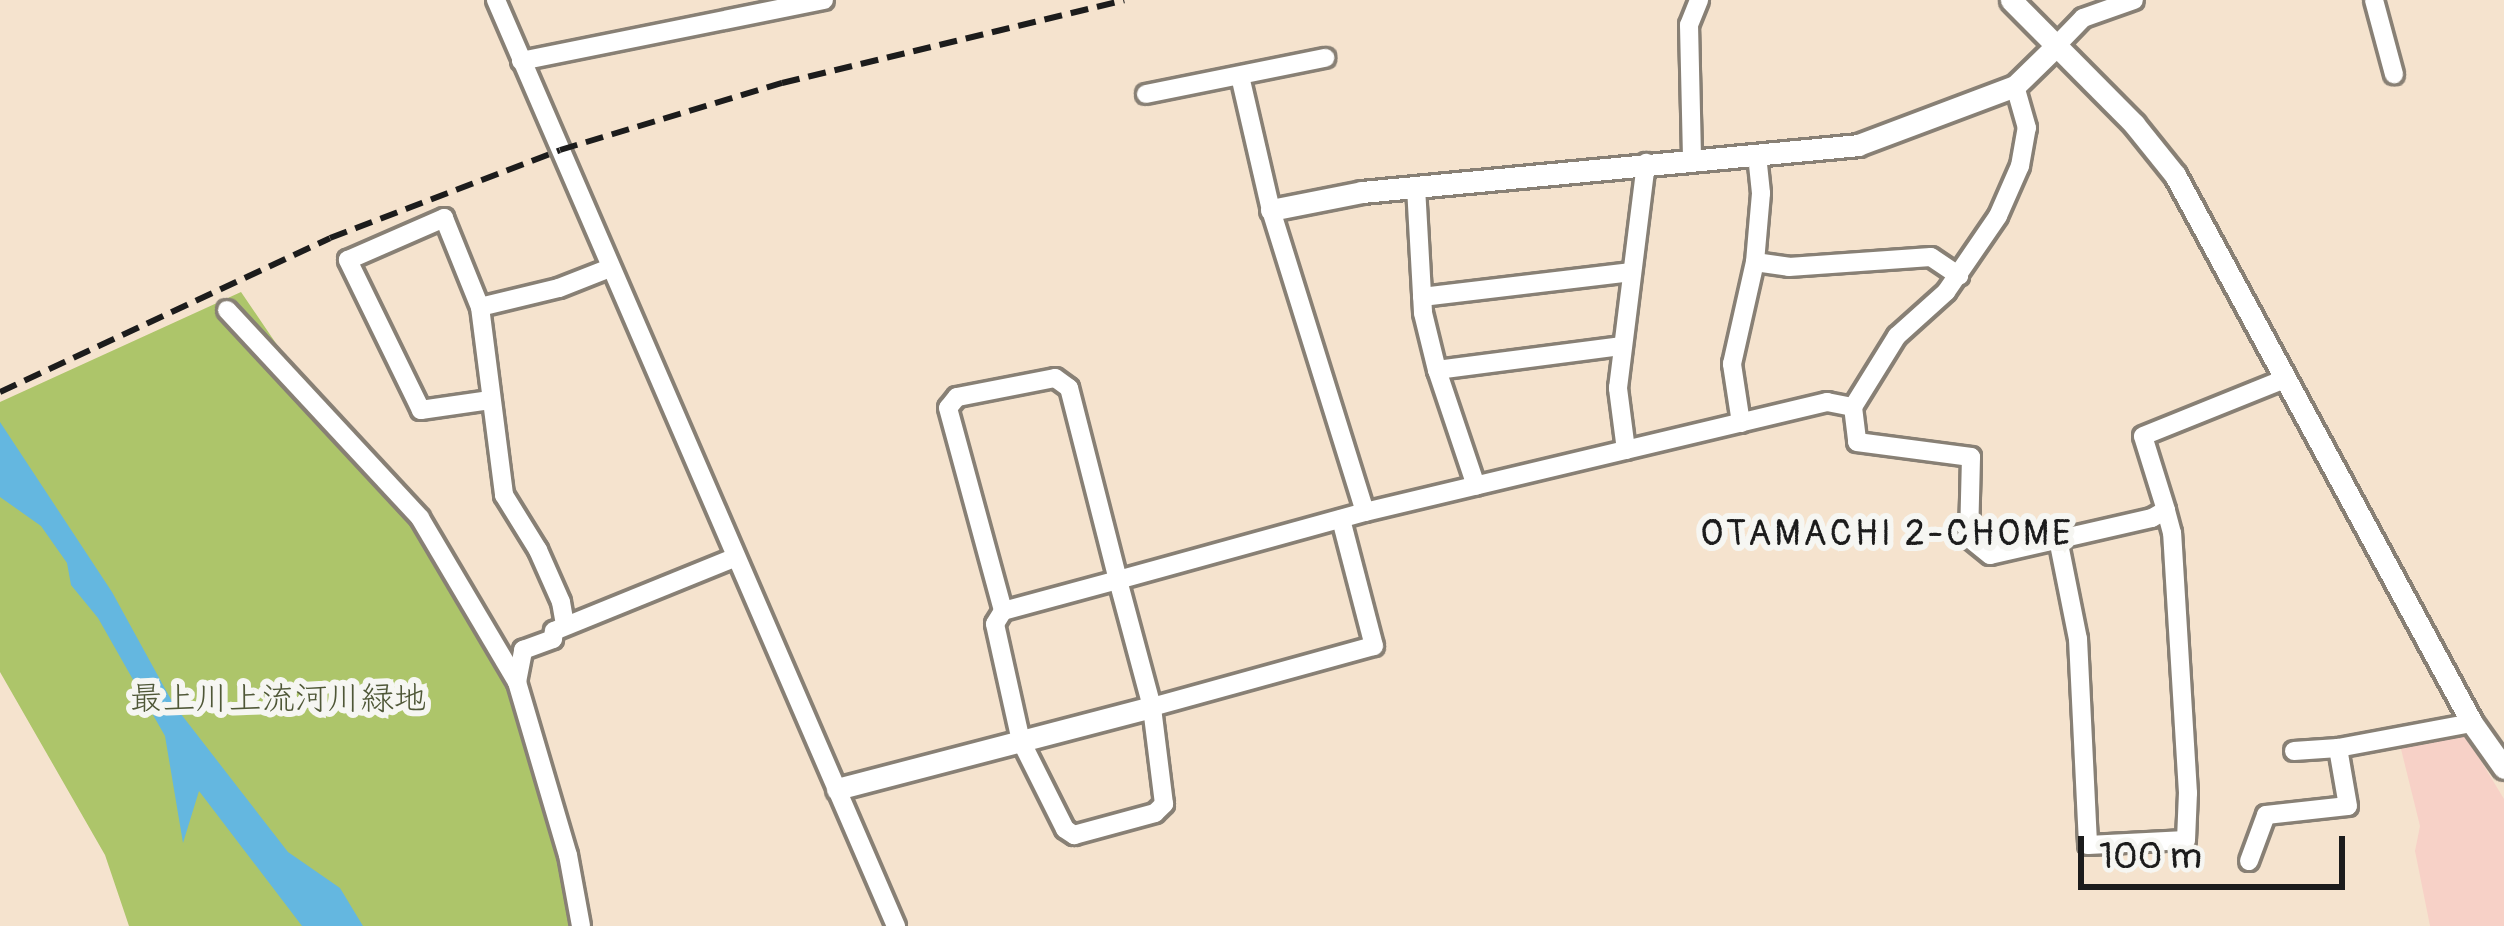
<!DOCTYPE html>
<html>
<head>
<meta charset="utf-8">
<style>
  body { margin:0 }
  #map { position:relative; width:2504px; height:926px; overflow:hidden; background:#f5e3ce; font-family:Pangolin,"Klee One",sans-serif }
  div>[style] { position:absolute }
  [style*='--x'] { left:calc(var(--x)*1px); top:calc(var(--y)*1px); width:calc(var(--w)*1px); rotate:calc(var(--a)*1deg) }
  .built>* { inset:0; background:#f7d1c7 }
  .green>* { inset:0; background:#adc56a }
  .water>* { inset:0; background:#64b7e0 }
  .roads { filter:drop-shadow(3px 0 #888075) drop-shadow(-3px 0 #888075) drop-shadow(0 3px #888075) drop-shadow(0 -3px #888075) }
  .minor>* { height:18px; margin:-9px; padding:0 9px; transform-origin:9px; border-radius:9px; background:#fff }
  .tertiary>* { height:21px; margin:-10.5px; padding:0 10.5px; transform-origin:10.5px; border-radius:10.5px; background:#fff }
  .rail>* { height:6px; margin-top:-3px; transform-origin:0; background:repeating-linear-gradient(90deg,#1c1c1c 0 18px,transparent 0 27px) }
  span { translate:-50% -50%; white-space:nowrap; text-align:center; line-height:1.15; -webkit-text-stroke:12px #f6f6f2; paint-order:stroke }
  .park-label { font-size:33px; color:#4f5737 }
  .neighbourhood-label { font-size:36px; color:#1c1c1c; letter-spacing:3px }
  .scale { position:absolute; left:2078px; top:836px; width:267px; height:54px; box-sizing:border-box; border:6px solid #1c1c1c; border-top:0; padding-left:15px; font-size:36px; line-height:42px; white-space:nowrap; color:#1c1c1c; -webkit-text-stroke:9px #f6f6f2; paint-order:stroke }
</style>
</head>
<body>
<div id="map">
  <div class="built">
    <div style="clip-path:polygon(2464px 733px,2504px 799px,2504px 926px,2430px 926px,2415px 851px,2420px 826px,2400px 745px)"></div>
  </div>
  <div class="green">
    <div style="clip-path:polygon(241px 292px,305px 386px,426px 514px,506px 640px,576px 854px,588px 926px,129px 926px,105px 855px,0 672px,0 402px)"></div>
  </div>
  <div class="water">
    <div style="clip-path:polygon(0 422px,112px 592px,174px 705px,288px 852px,340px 888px,363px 926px,302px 926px,199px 791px,183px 843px,165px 736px,98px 618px,71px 585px,67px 563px,41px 526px,0 497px)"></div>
  </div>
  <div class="roads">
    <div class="minor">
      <div style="--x:496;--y:0;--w:1009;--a:66.64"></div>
      <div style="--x:2374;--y:0;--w:77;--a:74.9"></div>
      <div style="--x:2056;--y:46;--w:39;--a:-46"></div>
      <div style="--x:2083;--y:18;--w:54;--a:-19.4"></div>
      <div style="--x:521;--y:61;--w:309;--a:-11.4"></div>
      <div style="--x:1240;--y:76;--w:138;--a:77"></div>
      <div style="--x:1271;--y:210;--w:316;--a:72.7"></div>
      <div style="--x:1146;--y:94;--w:183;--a:-11.4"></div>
      <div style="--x:1692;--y:157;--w:132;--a:-91.3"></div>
      <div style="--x:1689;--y:25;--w:27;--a:-68"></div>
      <div style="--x:1416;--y:187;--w:126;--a:86.8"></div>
      <div style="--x:1423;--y:313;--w:59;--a:76.2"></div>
      <div style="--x:1437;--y:370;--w:122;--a:71.4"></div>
      <div style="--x:1755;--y:262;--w:34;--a:8"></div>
      <div style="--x:1789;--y:267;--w:142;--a:-4"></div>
      <div style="--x:1931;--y:257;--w:34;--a:34"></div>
      <div style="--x:1422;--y:297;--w:211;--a:-6.8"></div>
      <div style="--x:480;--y:307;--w:190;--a:82.7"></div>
      <div style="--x:504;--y:495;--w:65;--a:58.3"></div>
      <div style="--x:538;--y:550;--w:57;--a:66.1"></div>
      <div style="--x:561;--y:602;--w:23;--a:80"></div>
      <div style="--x:227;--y:310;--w:284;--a:47.1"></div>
      <div style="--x:420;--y:518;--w:191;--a:59.4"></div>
      <div style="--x:517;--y:682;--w:180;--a:73.6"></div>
      <div style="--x:568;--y:855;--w:72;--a:79.6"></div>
      <div style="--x:1437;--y:370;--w:187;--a:-7.4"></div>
      <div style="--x:490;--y:400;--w:70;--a:171.8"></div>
      <div style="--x:421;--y:410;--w:167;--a:-116"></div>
      <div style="--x:348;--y:260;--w:105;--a:-23.6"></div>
      <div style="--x:444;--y:218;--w:96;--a:68"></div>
      <div style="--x:480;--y:307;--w:81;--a:-13.5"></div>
      <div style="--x:559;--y:288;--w:55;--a:-21.4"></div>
      <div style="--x:1853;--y:407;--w:35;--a:83"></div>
      <div style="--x:1857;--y:442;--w:115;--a:7.5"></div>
      <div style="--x:1971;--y:457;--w:81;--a:91.4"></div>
      <div style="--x:1969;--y:538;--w:27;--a:39"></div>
      <div style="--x:1990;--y:555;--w:166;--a:-12.9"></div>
      <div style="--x:2152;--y:518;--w:16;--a:-30"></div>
      <div style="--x:2166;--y:510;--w:77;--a:-107.3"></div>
      <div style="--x:2143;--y:436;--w:153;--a:-21.9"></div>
      <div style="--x:1741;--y:423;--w:60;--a:-98.7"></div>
      <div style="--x:1732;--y:364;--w:105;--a:-77.3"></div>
      <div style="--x:1755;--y:262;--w:69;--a:-85"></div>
      <div style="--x:1761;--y:193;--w:39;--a:-96"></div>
      <div style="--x:1626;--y:450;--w:63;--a:-97.4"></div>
      <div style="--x:1618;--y:388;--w:227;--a:-82.9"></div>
      <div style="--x:2058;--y:539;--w:102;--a:78.7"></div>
      <div style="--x:2078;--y:639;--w:206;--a:87.2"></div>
      <div style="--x:2088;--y:845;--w:98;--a:-2.9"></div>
      <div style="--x:2186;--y:840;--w:47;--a:-87.6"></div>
      <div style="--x:2188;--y:793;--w:260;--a:-93.5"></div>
      <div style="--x:2172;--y:533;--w:24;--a:-105"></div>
      <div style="--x:1003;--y:611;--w:119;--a:-15.1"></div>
      <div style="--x:1118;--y:580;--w:198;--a:-104.3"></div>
      <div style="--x:1069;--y:388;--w:17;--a:-144"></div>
      <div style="--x:1055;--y:378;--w:100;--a:169"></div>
      <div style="--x:957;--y:397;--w:14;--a:129"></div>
      <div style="--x:948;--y:408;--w:210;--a:74.8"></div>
      <div style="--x:1003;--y:611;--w:15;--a:122"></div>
      <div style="--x:995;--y:624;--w:120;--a:77.5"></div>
      <div style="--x:1021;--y:741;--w:98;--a:63.4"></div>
      <div style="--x:1065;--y:829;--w:11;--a:34"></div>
      <div style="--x:1074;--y:835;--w:84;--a:-15.2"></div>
      <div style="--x:1155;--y:813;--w:13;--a:-45"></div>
      <div style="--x:1164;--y:804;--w:98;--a:-97.1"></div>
      <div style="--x:1152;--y:707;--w:131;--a:-105"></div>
      <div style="--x:1118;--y:580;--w:256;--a:-15.4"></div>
      <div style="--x:1365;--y:512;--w:475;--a:-13.4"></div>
      <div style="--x:1827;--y:402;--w:26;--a:11"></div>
      <div style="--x:1853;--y:407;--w:84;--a:-58.2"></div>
      <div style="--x:1897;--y:336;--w:66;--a:-41.9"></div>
      <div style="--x:1946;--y:292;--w:92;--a:-55.6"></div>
      <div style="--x:1998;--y:216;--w:55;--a:-66.3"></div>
      <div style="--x:2020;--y:166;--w:39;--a:-80"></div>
      <div style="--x:2027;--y:128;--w:44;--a:-105.9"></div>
      <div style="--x:517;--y:682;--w:33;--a:-79"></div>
      <div style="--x:523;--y:650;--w:32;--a:-20"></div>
      <div style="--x:553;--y:639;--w:8;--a:-83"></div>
      <div style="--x:554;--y:631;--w:196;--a:-22.1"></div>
      <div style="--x:1152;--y:707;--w:230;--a:-15.4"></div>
      <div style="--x:1374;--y:646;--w:131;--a:-104.6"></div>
      <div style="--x:2294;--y:751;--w:44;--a:-3.9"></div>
      <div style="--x:2249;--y:861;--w:49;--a:-69.7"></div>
      <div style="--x:2266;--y:815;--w:82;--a:-6.3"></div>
      <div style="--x:2348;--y:806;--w:59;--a:-99.8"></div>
      <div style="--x:2338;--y:748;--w:136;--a:-10.6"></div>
    </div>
    <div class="tertiary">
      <div style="--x:2011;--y:0;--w:175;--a:45.2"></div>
      <div style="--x:2134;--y:124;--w:65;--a:51.2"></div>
      <div style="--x:2175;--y:175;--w:623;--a:61.54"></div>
      <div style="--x:2472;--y:723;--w:55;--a:54.6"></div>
      <div style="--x:1271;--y:210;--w:93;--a:-11.2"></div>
      <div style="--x:1362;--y:192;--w:498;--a:-5.4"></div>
      <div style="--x:1858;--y:145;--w:168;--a:-20.6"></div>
      <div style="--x:2015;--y:86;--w:57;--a:-44.3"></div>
      <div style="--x:837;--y:789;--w:325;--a:-14.6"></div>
    </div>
  </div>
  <div class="rail">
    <div style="--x:0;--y:392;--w:364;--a:-25"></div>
    <div style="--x:330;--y:238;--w:246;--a:-20.9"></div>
    <div style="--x:560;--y:150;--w:232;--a:-16.8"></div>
    <div style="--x:782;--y:83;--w:352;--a:-13.6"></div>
  </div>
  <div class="park-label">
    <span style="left:278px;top:699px">最上川上流河川緑地</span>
  </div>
  <div class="neighbourhood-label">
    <span style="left:1887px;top:534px">OTAMACHI 2-CHOME</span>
  </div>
  <div class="scale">100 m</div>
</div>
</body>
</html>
